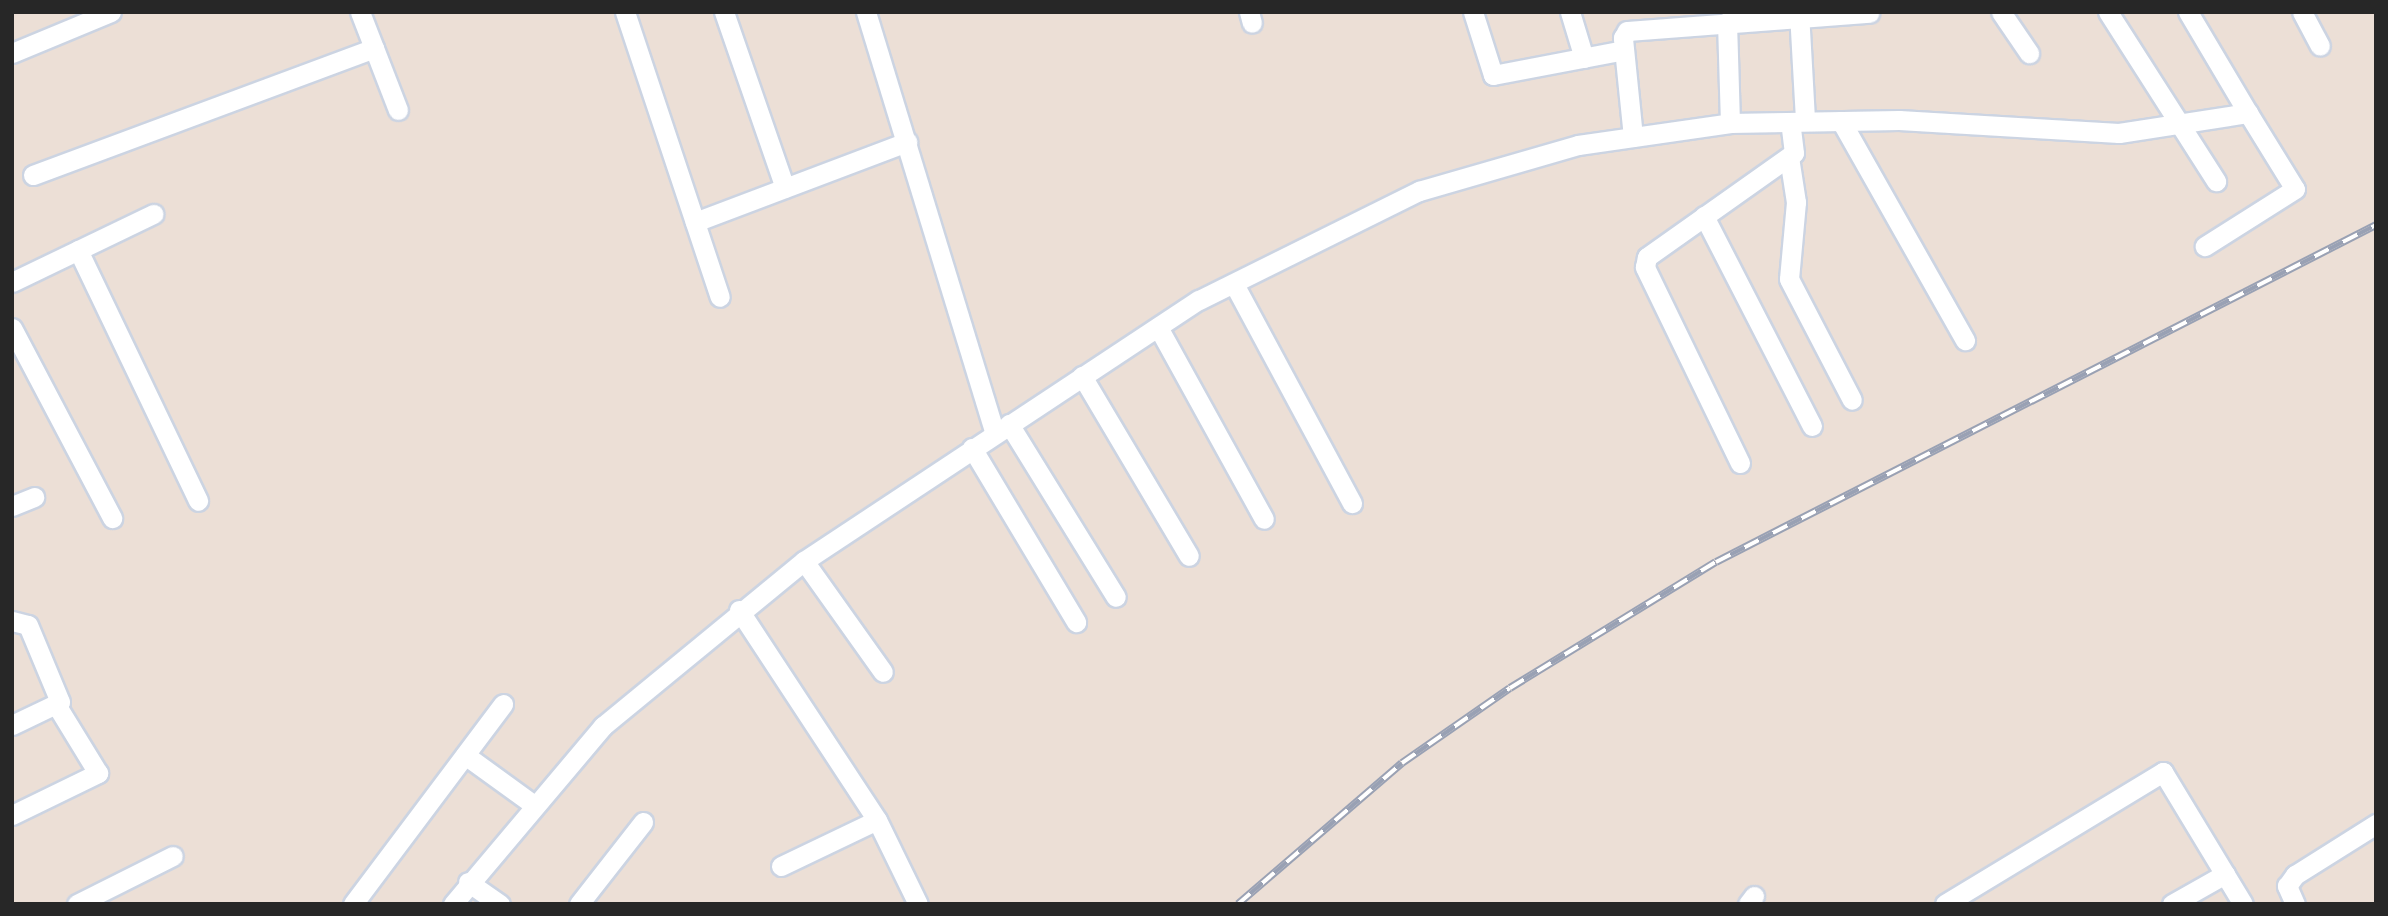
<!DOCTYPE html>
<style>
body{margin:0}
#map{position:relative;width:2388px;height:916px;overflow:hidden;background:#ecdfd6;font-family:"Roboto Condensed",sans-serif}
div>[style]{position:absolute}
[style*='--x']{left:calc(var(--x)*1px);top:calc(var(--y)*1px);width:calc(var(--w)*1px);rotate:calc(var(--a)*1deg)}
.roads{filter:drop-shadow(2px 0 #ccd4e2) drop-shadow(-2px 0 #ccd4e2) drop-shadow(0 2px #ccd4e2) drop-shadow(0 -2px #ccd4e2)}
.minor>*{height:19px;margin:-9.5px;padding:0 9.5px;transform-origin:9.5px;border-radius:9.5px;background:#fff}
.rail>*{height:8px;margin-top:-4px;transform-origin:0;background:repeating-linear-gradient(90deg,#fff 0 16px,#99a1b4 0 32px);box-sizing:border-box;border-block:2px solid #99a1b4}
span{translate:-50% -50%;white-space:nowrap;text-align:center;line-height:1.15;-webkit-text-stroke:5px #fff;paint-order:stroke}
.frame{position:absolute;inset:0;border:14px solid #272727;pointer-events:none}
</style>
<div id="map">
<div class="roads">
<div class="minor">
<div style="--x:360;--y:12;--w:105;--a:68.8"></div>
<div style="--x:625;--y:12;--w:300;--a:71.6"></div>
<div style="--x:724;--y:12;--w:186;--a:70.9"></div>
<div style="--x:866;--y:12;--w:440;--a:73"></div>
<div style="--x:1249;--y:12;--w:11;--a:75"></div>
<div style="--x:1473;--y:12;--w:66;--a:72.4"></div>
<div style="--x:1493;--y:75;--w:133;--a:-10.8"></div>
<div style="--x:1570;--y:12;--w:48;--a:73.1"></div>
<div style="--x:1799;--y:12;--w:109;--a:86.8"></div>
<div style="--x:2001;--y:12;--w:50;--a:55.7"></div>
<div style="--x:2108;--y:12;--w:201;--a:57.4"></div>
<div style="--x:2188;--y:12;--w:117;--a:59.3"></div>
<div style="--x:2302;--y:12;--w:38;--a:62"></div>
<div style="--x:1727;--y:22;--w:101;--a:88.3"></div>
<div style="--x:12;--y:53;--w:107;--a:-22.5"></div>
<div style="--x:1841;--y:121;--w:252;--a:60.5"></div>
<div style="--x:1633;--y:137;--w:100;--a:-95.8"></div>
<div style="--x:1623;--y:38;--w:8;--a:-60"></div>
<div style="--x:1627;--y:31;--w:243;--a:-4.3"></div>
<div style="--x:1789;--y:157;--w:46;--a:81.2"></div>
<div style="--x:1796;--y:202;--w:77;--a:95.2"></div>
<div style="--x:1789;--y:279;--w:136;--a:62.5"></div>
<div style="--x:33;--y:175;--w:364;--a:-20.4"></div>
<div style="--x:1704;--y:216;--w:236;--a:62.8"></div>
<div style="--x:695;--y:222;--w:227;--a:-20.7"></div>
<div style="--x:78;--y:250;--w:278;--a:64.4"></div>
<div style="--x:12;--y:282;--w:157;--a:-25.7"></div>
<div style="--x:1234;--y:284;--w:249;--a:61.7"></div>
<div style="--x:1158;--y:327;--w:219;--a:61.1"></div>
<div style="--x:12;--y:328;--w:215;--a:62.2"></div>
<div style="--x:1082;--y:376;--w:209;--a:59.3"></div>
<div style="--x:1009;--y:424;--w:203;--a:58.3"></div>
<div style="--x:972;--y:448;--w:203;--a:59.1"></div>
<div style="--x:1740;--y:463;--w:218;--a:-115.9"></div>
<div style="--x:1645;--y:267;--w:10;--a:-79"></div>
<div style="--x:1647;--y:257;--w:180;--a:-35.3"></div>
<div style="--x:1794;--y:153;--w:31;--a:-97"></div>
<div style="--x:12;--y:506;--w:24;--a:-22"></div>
<div style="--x:804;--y:561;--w:136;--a:54.6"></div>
<div style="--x:739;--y:610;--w:251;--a:56.7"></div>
<div style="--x:877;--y:820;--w:93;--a:64"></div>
<div style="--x:12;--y:621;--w:16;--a:14"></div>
<div style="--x:28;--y:625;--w:83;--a:67.4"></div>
<div style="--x:60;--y:702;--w:53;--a:154.4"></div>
<div style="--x:465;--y:755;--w:85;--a:35.9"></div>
<div style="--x:12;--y:815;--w:96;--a:-26"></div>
<div style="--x:98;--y:773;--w:79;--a:-121.5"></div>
<div style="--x:781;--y:866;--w:106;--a:-25.6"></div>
<div style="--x:468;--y:882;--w:39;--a:35"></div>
<div style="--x:77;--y:904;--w:107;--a:-26.6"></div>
<div style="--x:353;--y:904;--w:250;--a:-53.1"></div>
<div style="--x:453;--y:904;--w:233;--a:-49.9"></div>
<div style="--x:603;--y:726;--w:260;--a:-39.4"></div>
<div style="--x:804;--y:561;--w:473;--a:-33.5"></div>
<div style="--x:1199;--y:300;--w:246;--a:-26.4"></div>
<div style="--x:1419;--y:191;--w:166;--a:-16.1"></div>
<div style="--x:1578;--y:145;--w:154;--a:-8.2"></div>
<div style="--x:1730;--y:123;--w:169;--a:-1"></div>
<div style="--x:1899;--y:120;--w:220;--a:3.4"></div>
<div style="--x:2119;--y:133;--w:131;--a:-8.8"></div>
<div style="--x:2248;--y:113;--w:89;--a:58.3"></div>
<div style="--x:2295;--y:189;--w:107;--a:147.7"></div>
<div style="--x:579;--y:904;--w:104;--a:-52"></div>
<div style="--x:1748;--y:904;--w:10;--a:-53"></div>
<div style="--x:1945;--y:904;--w:255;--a:-31.2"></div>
<div style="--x:2163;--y:772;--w:154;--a:58.8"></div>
<div style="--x:2172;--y:904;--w:61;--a:-29.5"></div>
<div style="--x:2295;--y:904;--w:20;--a:-114"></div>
<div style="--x:2287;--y:886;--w:14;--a:-54"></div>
<div style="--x:2295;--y:875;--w:96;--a:-32.2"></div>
</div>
</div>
<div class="rail">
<div style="--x:1238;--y:904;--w:216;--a:-40.7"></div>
<div style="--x:1402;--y:763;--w:131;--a:-34.8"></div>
<div style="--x:1510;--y:688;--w:241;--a:-31.5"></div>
<div style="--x:1716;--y:562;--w:741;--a:-27.05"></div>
</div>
<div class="frame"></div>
</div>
